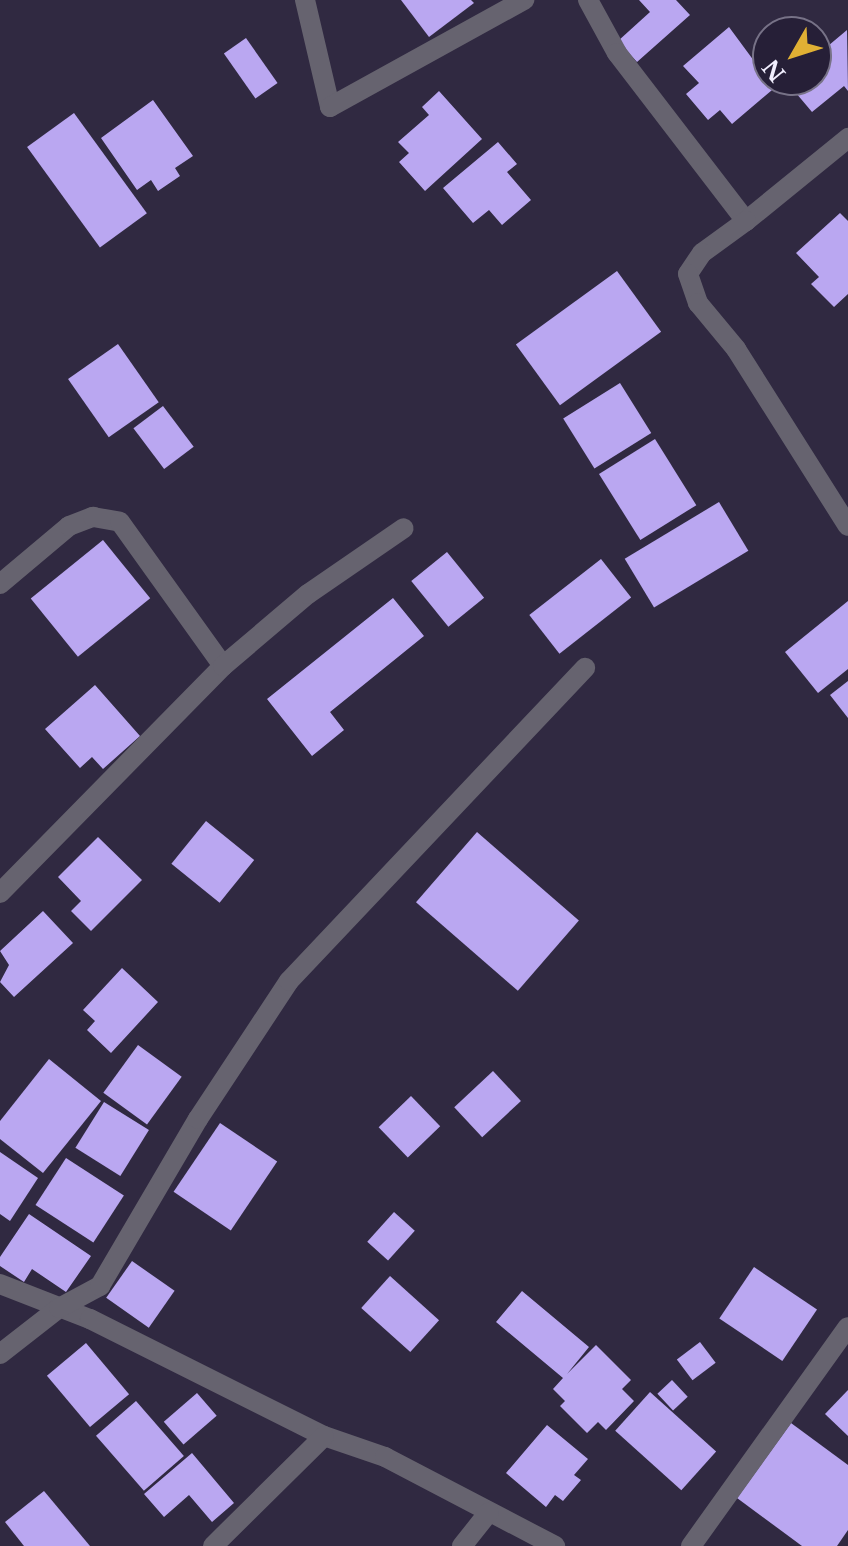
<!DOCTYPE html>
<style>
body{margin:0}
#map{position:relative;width:848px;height:1546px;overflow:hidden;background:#302941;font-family:"Libre Baskerville",serif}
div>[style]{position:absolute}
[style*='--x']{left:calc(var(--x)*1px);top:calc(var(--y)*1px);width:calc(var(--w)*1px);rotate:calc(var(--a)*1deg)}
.building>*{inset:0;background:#baa7f1;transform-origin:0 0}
.street>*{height:20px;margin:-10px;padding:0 10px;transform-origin:10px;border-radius:10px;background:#66636f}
span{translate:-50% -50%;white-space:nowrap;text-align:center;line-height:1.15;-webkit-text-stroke:8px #261f37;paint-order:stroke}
.north{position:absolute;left:752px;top:16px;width:80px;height:80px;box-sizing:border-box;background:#261f37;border:2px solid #777287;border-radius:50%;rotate:231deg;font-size:22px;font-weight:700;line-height:32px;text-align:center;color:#f1eefe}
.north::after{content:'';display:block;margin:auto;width:28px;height:36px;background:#e0b034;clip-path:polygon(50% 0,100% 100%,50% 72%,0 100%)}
</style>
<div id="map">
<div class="building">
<div style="clip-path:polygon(401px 0,471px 0,474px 3px,429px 37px)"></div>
<div style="clip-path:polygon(639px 0,676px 0,690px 15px,637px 62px,618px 41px,650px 12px)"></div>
<div style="clip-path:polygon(729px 27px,768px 80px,778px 85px,732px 124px,720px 110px,708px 120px,686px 94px,699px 83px,683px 66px)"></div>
<div style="clip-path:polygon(847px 30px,848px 91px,844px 86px,812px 112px,785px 80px,816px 80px,816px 56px)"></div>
<div style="left:246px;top:38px;width:55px;height:27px;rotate:55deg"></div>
<div style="clip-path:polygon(439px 91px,482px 139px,425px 191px,399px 162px,409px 153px,398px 142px,429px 115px,422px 107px)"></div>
<div style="clip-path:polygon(153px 100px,193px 156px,175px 168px,180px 176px,158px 191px,151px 180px,137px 190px,101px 138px)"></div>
<div style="left:74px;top:113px;width:124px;height:58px;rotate:54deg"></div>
<div style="clip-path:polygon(498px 142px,517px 164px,507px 172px,531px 200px,502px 225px,489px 210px,473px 223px,443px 188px)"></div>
<div style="clip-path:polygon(840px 213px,848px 221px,848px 294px,834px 307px,811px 284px,819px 277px,796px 253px)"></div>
<div style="left:617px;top:271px;width:75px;height:125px;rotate:54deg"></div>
<div style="left:118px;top:344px;width:71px;height:61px;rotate:55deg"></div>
<div style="left:620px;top:383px;width:59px;height:67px;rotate:58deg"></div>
<div style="left:163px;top:406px;width:51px;height:37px;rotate:53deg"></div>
<div style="left:655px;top:439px;width:78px;height:66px;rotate:58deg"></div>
<div style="left:719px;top:502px;width:57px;height:110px;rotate:59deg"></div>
<div style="left:103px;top:540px;width:75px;height:93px;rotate:51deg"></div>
<div style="left:447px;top:552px;width:59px;height:46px;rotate:51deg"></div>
<div style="left:601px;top:559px;width:49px;height:91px;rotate:52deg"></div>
<div style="clip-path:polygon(393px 598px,424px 636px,330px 712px,344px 730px,312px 756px,267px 699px)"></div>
<div style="clip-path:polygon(848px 601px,848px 669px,818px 693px,785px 652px)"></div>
<div style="clip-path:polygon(848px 681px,848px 718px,830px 695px)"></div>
<div style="clip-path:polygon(95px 685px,140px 736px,103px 769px,92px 757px,80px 768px,45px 729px)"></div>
<div style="left:206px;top:821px;width:62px;height:55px;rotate:39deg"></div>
<div style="left:477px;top:832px;width:135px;height:93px;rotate:41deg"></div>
<div style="clip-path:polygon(98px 837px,142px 880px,91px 931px,71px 911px,81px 901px,58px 877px)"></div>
<div style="clip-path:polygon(43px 911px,73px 943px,14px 997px,0 982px,9px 965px,0 951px)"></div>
<div style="clip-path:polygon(122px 968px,158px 1002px,111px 1053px,87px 1030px,95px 1021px,83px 1010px)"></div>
<div style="left:138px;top:1045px;width:54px;height:59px;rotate:36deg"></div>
<div style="clip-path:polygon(49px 1059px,101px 1101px,43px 1173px,0 1139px,0 1121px)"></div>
<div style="left:493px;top:1071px;width:41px;height:53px;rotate:47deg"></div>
<div style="left:411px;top:1096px;width:42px;height:45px;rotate:46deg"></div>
<div style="left:104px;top:1102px;width:53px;height:54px;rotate:32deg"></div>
<div style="left:220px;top:1123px;width:69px;height:83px;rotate:34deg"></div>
<div style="clip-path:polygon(0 1152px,38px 1178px,10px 1221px,0 1214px)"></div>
<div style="left:66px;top:1158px;width:69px;height:56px;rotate:33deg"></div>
<div style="left:394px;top:1212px;width:28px;height:40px;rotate:42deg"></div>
<div style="clip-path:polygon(29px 1214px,91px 1256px,66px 1292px,32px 1269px,24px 1282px,0 1266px,0 1257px)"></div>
<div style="left:132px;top:1261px;width:52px;height:45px;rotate:35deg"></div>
<div style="left:754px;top:1267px;width:76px;height:62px;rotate:34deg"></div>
<div style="left:390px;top:1276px;width:66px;height:43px;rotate:42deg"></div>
<div style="clip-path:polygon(522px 1291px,589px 1347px,567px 1374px,596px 1345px,631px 1380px,622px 1389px,634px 1401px,606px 1430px,598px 1422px,587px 1433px,560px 1406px,565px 1401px,553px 1389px,563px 1378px,496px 1322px)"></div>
<div style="left:700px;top:1342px;width:26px;height:29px;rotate:53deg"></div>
<div style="left:86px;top:1343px;width:67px;height:51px;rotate:50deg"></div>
<div style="left:672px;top:1380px;width:23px;height:20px;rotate:47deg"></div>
<div style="clip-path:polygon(848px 1390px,848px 1436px,825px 1414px)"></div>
<div style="left:650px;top:1392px;width:89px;height:52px;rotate:42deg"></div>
<div style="left:197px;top:1393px;width:30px;height:44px;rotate:49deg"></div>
<div style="left:136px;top:1401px;width:73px;height:53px;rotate:49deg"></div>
<div style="clip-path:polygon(791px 1423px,848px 1465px,848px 1530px,837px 1546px,802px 1546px,737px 1498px)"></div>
<div style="clip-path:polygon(547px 1425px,588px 1459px,574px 1475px,581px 1480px,563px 1501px,555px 1495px,546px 1507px,506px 1473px)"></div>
<div style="clip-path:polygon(192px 1453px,234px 1503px,212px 1522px,189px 1495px,164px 1517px,144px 1494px)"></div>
<div style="clip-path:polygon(44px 1491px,90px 1546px,24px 1546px,5px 1522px)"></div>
</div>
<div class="street">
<div style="--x:305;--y:0;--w:110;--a:76.8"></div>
<div style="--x:330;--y:107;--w:222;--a:-28.9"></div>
<div style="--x:588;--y:0;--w:60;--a:61.3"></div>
<div style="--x:617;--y:53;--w:212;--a:52.5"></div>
<div style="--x:746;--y:221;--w:132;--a:-39.1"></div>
<div style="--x:746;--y:221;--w:54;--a:144"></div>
<div style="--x:702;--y:253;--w:25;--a:124"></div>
<div style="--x:688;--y:274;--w:31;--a:71"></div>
<div style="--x:698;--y:303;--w:60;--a:50.4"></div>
<div style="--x:736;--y:349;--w:209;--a:57.7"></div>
<div style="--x:0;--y:584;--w:90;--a:-40"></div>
<div style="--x:69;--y:526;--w:26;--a:-21"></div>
<div style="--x:93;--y:517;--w:27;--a:10"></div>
<div style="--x:120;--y:522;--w:177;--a:54.4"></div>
<div style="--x:0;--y:893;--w:318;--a:-45.5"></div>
<div style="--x:223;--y:666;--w:111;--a:-40.3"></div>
<div style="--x:308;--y:594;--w:116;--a:-34.5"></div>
<div style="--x:0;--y:1284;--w:97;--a:21.3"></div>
<div style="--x:90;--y:1319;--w:262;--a:26.6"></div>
<div style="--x:324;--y:1436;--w:65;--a:19"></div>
<div style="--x:385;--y:1457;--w:192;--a:27.6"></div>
<div style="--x:0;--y:1354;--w:75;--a:-37.9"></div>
<div style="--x:59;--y:1308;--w:47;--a:-28.2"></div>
<div style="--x:100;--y:1286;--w:194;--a:-59.6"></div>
<div style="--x:198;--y:1119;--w:165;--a:-56.6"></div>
<div style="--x:289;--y:981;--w:431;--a:-46.6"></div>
<div style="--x:213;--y:1546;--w:156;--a:-44.7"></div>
<div style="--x:462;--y:1546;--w:43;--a:-51.5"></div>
<div style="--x:691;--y:1546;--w:269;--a:-54.4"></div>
</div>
<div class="north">N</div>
</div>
